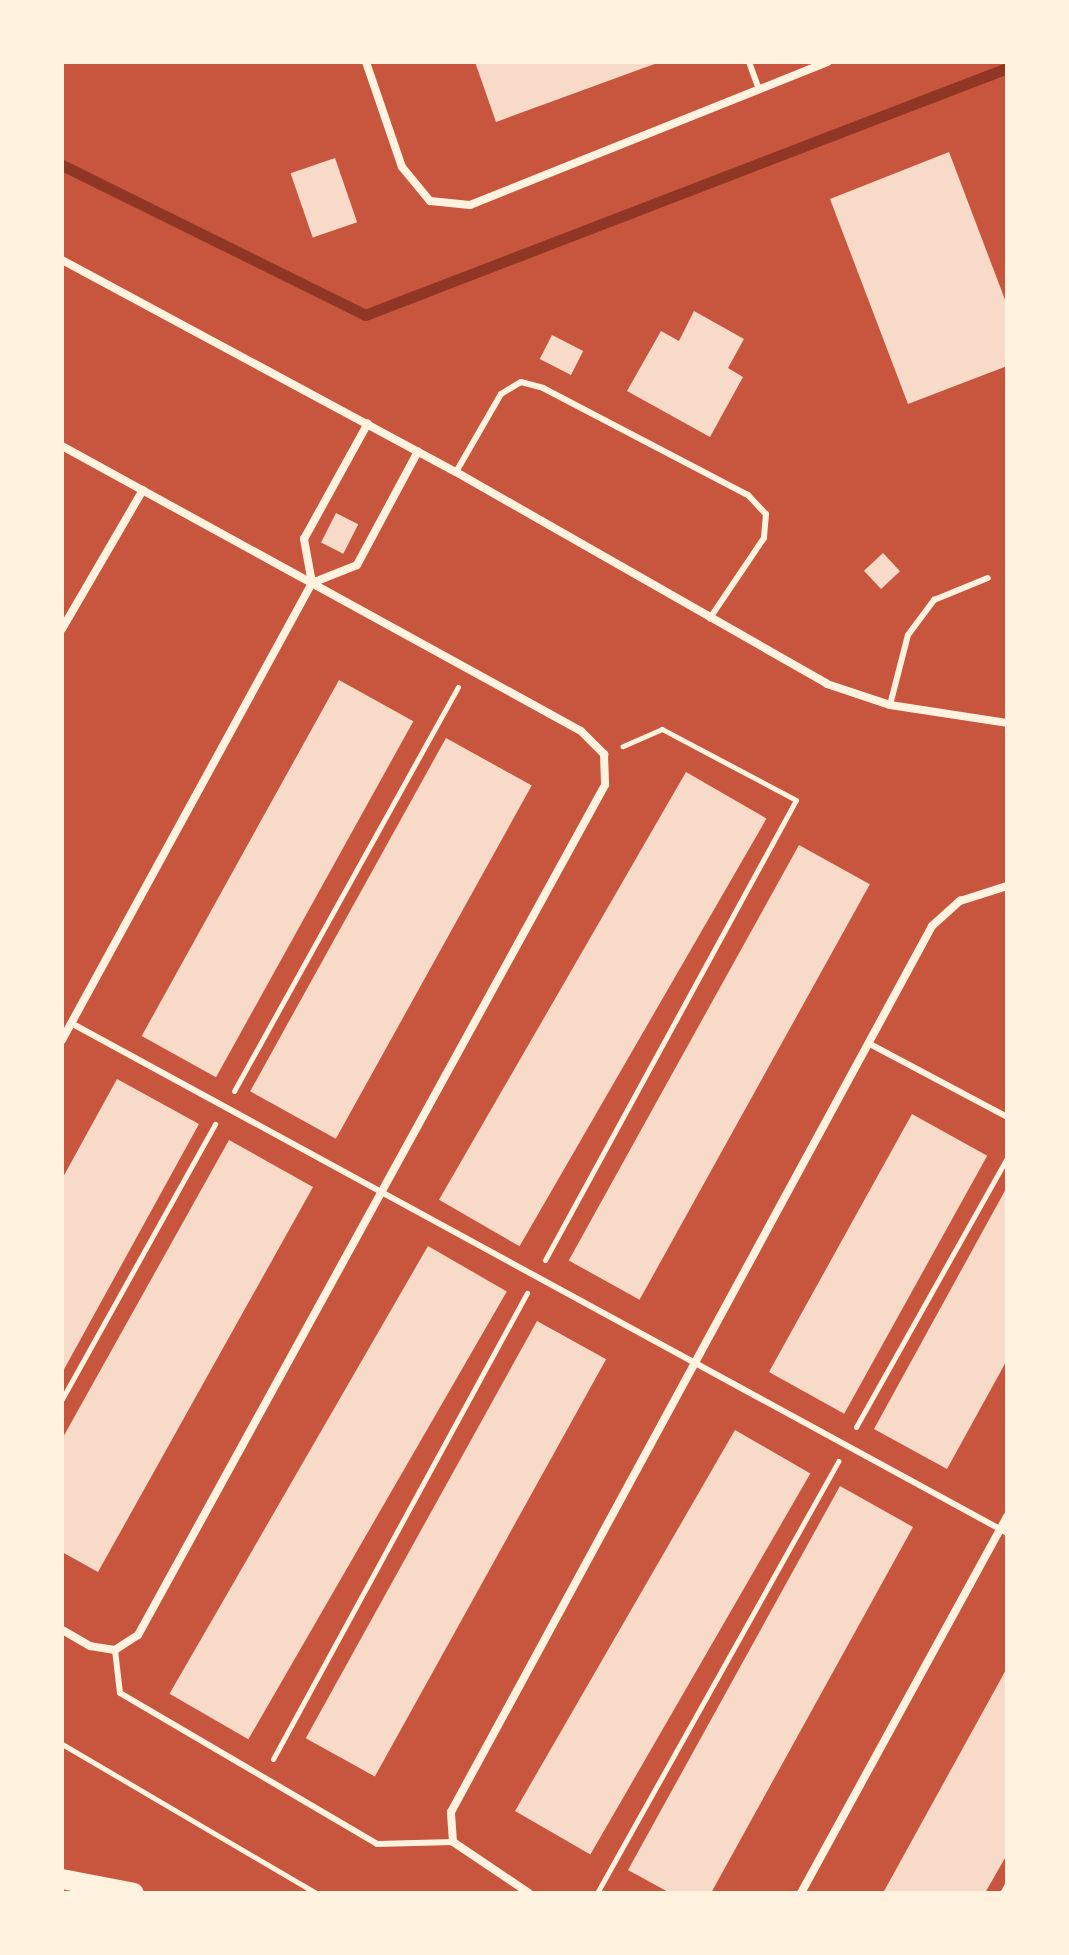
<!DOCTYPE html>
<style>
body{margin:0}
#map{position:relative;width:1069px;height:1955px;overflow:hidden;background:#c8553d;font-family:Poppins,sans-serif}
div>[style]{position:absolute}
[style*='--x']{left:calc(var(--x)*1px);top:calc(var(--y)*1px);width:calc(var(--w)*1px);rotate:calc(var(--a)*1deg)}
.stream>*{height:11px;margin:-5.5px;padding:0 5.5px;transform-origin:5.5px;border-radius:5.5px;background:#8f3625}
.building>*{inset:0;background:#f7dbc8;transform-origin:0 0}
.path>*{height:5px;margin:-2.5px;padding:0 2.5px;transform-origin:2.5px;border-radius:2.5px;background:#fff3e0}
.service>*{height:6px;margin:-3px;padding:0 3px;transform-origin:3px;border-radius:3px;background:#fff3e0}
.minor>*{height:8px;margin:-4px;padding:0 4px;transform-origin:4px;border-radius:4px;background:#fff3e0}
.primary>*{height:20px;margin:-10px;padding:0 10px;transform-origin:10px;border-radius:10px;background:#fff3e0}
span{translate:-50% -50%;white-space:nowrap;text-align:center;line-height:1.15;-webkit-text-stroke:7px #fff3e0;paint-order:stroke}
.frame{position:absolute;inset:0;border:64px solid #fff3e0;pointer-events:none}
</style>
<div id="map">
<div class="stream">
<div style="--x:62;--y:165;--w:338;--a:26.3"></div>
<div style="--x:365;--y:315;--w:688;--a:-21.04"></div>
</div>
<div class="building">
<div style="clip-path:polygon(475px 62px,660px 62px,496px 122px)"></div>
<div style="clip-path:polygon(949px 152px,1007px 305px,1007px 366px,908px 404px,830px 199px)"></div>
<div style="left:335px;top:158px;width:68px;height:47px;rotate:71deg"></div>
<div style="clip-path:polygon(694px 311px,744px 339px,728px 368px,743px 377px,710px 437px,627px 391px,661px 331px,679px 341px)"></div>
<div style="left:552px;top:335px;width:35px;height:27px;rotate:27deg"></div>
<div style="left:336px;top:513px;width:25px;height:33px;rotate:27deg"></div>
<div style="left:883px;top:553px;width:25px;height:26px;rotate:47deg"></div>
<div style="left:339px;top:680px;width:85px;height:407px;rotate:29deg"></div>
<div style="left:446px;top:738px;width:98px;height:404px;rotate:29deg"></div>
<div style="left:686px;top:772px;width:93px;height:494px;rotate:30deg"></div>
<div style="left:799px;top:845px;width:81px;height:475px;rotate:29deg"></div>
<div style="clip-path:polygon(117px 1079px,199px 1124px,62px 1373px,62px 1179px)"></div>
<div style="left:912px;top:1114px;width:86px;height:295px;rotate:29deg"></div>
<div style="clip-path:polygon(229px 1140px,313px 1187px,98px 1572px,62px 1552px,62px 1439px)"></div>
<div style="clip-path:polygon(1007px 1187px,1007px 1360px,947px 1469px,874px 1429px)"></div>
<div style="left:428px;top:1246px;width:91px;height:517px;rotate:30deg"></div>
<div style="left:537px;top:1321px;width:79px;height:477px;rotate:29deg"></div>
<div style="left:735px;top:1430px;width:87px;height:440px;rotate:30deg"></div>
<div style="clip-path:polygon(840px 1486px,913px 1527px,711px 1893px,670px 1893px,628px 1870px)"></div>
<div style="clip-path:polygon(1007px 1668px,1005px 1858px,985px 1893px,883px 1893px)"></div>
</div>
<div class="path">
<div style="--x:234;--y:1091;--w:462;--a:-61"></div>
<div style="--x:545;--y:1260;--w:524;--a:-61.38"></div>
<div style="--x:796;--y:800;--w:152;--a:-152.1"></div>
<div style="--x:662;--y:729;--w:43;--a:156.4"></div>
<div style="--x:62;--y:1399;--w:315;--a:-60.9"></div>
<div style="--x:856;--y:1427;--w:308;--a:-60.7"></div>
<div style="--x:62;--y:1744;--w:294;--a:30.4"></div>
<div style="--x:273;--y:1759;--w:531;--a:-61.41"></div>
<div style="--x:597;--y:1893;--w:495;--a:-60.8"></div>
<div style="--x:1002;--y:1893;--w:10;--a:-61"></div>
</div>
<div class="service">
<div style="--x:749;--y:62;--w:29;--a:70"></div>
<div style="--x:456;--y:472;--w:90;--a:-60"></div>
<div style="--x:501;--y:394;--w:23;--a:-31"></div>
<div style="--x:521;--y:382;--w:23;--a:15"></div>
<div style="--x:543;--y:388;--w:231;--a:27.6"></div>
<div style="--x:748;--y:495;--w:26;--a:47"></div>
<div style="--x:766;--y:514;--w:24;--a:95"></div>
<div style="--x:764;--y:538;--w:97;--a:124"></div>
<div style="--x:890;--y:705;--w:72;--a:-75.6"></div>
<div style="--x:908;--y:635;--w:44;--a:-53.4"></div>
<div style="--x:934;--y:600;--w:58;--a:-22.2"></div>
<div style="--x:71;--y:1023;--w:1066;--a:28.58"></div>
<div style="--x:868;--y:1043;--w:157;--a:28"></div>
<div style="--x:115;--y:1650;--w:43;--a:83.4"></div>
<div style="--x:120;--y:1693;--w:298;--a:30.4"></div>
<div style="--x:377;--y:1844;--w:76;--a:-1.5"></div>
</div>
<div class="minor">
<div style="--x:366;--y:62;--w:111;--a:71.1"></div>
<div style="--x:402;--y:167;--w:44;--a:50.5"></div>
<div style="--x:430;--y:201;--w:40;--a:5.7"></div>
<div style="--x:470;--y:205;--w:385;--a:-21.8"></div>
<div style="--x:62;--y:260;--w:447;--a:28.3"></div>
<div style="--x:456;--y:472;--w:427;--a:29.7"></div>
<div style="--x:827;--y:684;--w:66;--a:18.4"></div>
<div style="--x:890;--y:705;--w:118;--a:8.7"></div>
<div style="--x:62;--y:446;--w:592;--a:28.77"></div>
<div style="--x:581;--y:731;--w:33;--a:45"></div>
<div style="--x:604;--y:754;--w:31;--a:88"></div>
<div style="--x:605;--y:785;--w:970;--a:118.78"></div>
<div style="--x:138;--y:1635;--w:27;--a:147"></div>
<div style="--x:115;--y:1650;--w:25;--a:-171"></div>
<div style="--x:90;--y:1646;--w:32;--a:-150"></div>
<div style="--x:312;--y:583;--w:48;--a:-21.8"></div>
<div style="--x:357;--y:565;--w:129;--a:-61.8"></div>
<div style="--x:62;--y:629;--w:161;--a:-59.8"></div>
<div style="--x:62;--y:1040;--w:521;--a:-61.32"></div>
<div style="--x:312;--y:583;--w:45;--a:-100.3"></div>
<div style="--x:304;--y:539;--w:132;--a:-61.1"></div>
<div style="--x:529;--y:1893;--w:92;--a:-146.1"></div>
<div style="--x:453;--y:1842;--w:30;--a:-94"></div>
<div style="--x:451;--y:1812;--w:1008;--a:-61.5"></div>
<div style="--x:932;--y:926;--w:38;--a:-42"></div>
<div style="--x:960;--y:901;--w:49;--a:-17.7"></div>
<div style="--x:801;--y:1893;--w:429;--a:-61.3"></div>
</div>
<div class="primary">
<div style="--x:62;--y:1879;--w:73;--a:11"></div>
</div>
<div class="frame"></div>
</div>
